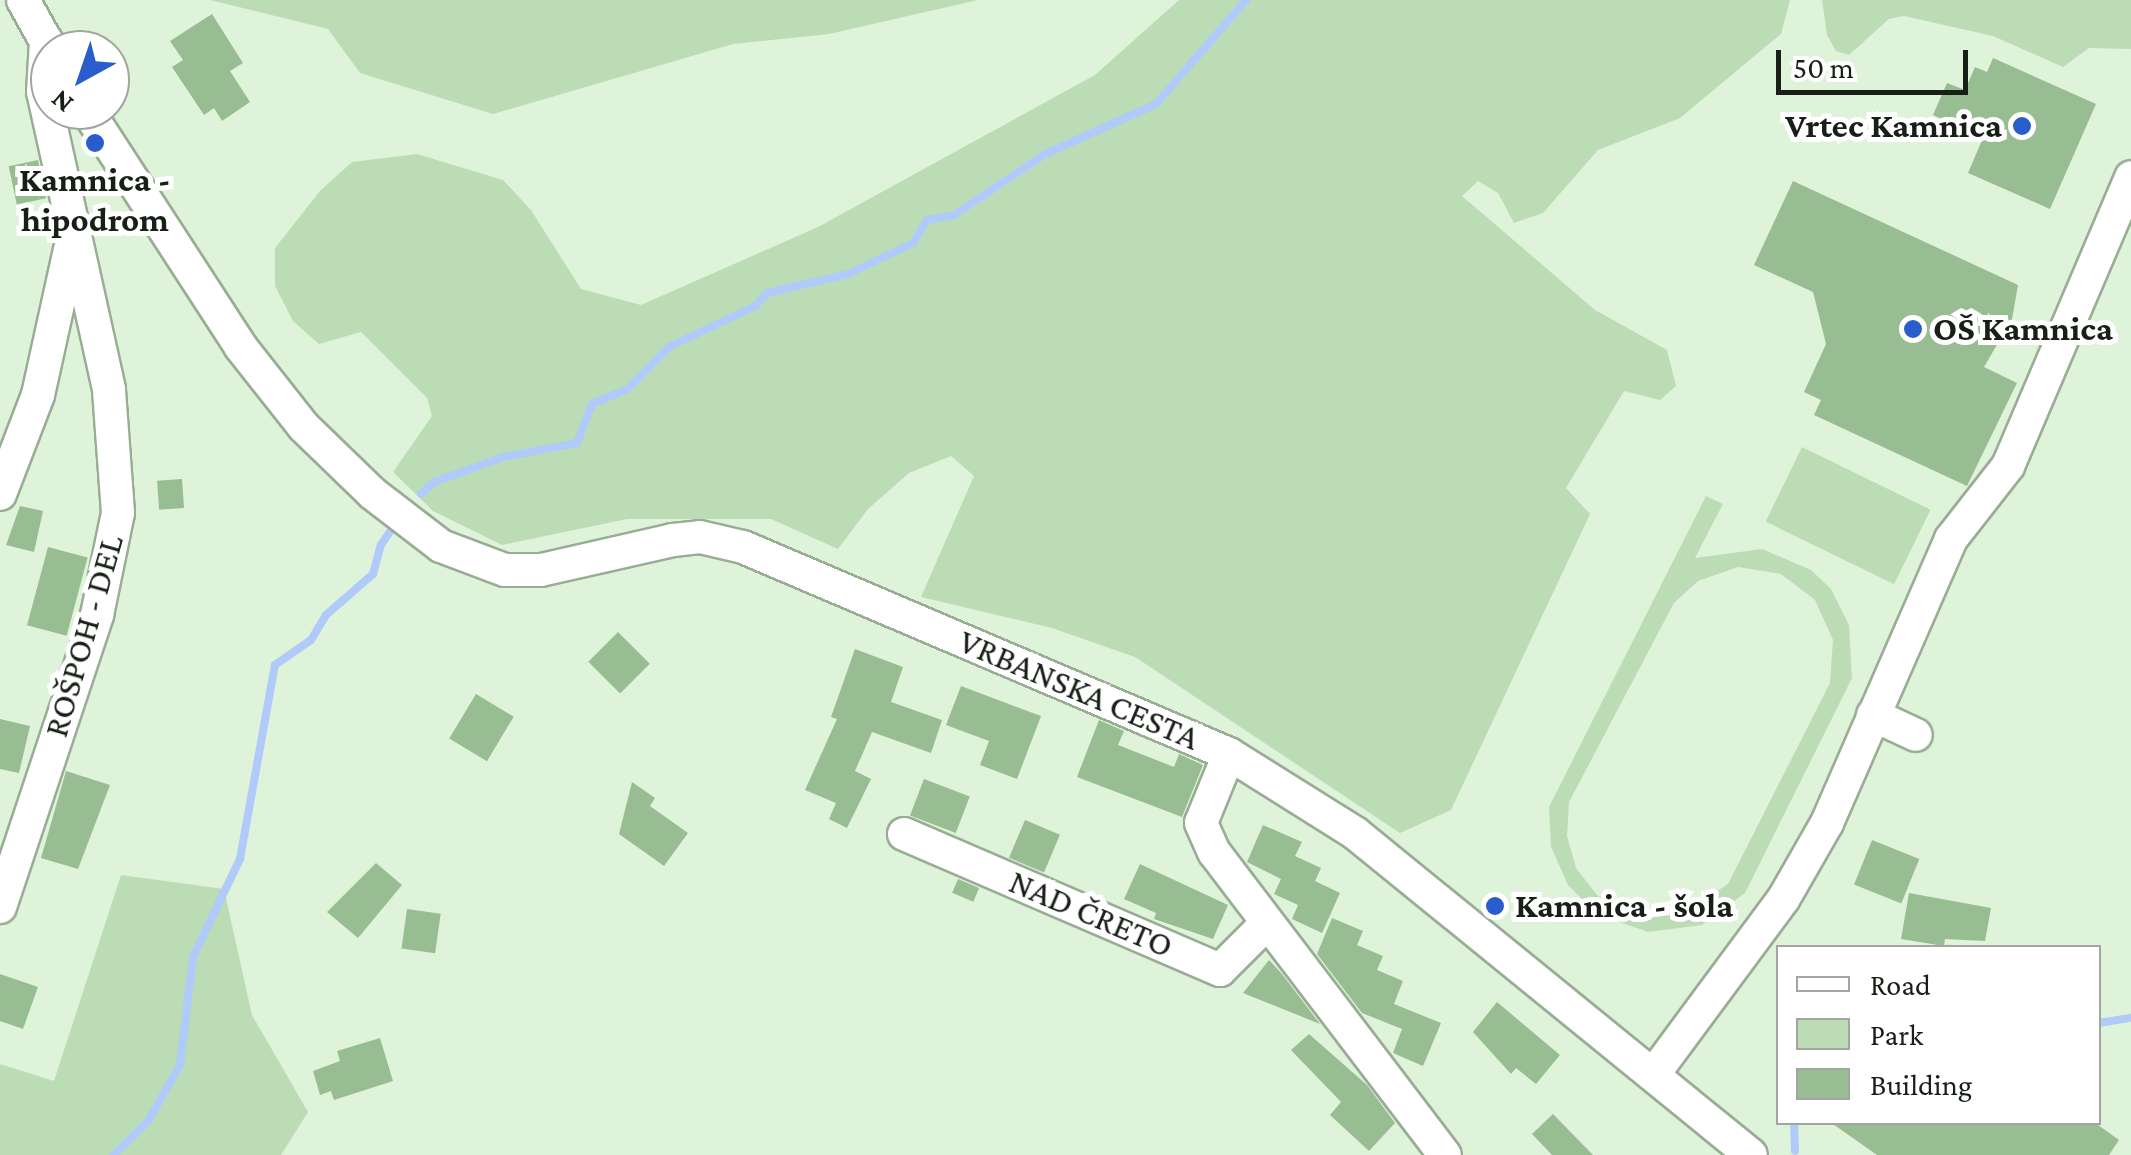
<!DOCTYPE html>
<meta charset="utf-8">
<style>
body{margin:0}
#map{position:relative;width:2131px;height:1155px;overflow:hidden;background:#def3da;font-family:"Crimson Pro",serif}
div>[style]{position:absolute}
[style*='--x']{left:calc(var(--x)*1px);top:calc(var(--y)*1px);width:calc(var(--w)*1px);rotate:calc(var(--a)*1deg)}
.green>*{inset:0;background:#bcdcb6;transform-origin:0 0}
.stream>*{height:8px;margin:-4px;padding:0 4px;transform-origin:4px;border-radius:4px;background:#b0cafa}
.building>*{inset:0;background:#99bd92;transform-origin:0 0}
.roads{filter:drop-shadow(2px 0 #99ad95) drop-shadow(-2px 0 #99ad95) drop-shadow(0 2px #99ad95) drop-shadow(0 -2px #99ad95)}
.minor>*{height:32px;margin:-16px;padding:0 16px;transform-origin:16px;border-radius:16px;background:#fff}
.dots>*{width:28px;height:28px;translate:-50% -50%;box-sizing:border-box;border:5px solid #fff;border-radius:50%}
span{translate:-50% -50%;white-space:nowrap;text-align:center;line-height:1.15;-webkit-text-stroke:10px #fff;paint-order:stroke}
.poi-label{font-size:35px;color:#181f17;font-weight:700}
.right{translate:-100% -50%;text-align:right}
.left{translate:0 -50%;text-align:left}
.street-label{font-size:35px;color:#181f17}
.legend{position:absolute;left:1776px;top:945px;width:325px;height:180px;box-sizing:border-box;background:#fff;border:2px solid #a3a5a2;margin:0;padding:12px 18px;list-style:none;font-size:30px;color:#181f17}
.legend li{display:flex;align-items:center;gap:20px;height:50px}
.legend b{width:50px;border:2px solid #a3a5a2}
.north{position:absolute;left:30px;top:30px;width:100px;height:100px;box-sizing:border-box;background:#fff;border:2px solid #a3a5a2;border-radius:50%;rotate:220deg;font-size:28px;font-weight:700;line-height:40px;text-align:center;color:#181f17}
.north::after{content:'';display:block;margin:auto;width:35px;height:45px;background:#285dcb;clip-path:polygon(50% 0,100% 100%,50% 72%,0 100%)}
.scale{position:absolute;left:1776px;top:50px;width:192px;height:45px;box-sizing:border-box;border:5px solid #181f17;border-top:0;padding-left:12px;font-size:30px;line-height:35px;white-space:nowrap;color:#181f17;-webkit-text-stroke:8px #fff;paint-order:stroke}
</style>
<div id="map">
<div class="green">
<div style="clip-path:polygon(210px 0,978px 0,829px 34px,733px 44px,493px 114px,360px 73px,328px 29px)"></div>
<div style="clip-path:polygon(1179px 0,1790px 0,1781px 34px,1680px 118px,1598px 150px,1543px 213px,1514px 223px,1498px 193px,1478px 181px,1462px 196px,1595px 310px,1667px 350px,1676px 386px,1660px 400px,1624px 391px,1566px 488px,1590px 514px,1451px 810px,1400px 833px,1135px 657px,1052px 628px,921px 597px,974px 476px,951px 456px,909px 473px,868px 509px,838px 549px,771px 519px,627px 519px,502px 545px,433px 511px,393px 472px,432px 416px,427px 398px,361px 332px,319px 344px,293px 321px,275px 286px,275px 248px,320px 191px,352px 162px,417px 154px,503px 180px,531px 210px,581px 289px,641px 305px,818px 227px,1095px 75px)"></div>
<div style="clip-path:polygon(1822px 0,2131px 0,2131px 49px,2089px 48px,2063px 67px,1993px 36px,1904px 16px,1889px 19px,1849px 55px,1836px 51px,1827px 35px)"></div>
<div style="left:1802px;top:447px;width:143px;height:83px;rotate:26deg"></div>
<div style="clip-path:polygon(evenodd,1706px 496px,1723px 504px,1695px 558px,1762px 549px,1811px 570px,1831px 589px,1849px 625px,1852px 678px,1745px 893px,1702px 925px,1648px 932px,1597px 914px,1568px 885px,1551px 847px,1549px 807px,1706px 496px,1738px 567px,1781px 574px,1815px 600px,1833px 640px,1830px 683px,1728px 884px,1682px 914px,1626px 912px,1597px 895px,1576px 868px,1567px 836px,1569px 802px,1674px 603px,1698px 581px,1738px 567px)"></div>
<div style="clip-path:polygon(121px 875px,224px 889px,252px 1015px,308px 1112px,281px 1155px,0 1155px,0 1064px,54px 1081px)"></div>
</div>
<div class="stream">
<div style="--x:421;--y:494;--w:18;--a:-43"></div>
<div style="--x:434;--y:482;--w:73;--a:-19.9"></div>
<div style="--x:503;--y:457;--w:75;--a:-10.7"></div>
<div style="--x:577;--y:443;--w:42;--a:-69"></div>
<div style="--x:592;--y:404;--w:39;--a:-23"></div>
<div style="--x:628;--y:389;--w:59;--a:-45.7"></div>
<div style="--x:669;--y:347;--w:95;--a:-25.5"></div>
<div style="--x:755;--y:306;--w:18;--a:-47"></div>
<div style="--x:767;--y:293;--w:83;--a:-13.2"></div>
<div style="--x:848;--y:274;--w:72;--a:-25.5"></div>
<div style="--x:913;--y:243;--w:27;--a:-59"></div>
<div style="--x:927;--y:220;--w:27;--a:-10"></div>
<div style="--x:954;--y:215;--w:110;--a:-33.8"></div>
<div style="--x:1045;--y:154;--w:122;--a:-24.2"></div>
<div style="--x:1156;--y:104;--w:138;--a:-49.1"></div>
<div style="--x:2098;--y:1023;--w:33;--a:-9"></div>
<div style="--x:1794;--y:1122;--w:29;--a:88"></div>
<div style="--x:114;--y:1155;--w:48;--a:-45"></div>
<div style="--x:148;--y:1121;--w:64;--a:-60.3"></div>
<div style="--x:180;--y:1065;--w:109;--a:-83.1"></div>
<div style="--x:193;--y:957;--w:109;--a:-64.4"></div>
<div style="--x:240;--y:859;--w:197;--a:-79.8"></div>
<div style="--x:275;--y:665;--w:44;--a:-34.8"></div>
<div style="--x:311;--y:640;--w:29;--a:-59"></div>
<div style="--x:326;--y:615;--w:62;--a:-41.1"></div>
<div style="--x:373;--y:574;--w:30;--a:-75"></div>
<div style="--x:381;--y:545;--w:25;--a:-56"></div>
</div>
<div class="building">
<div style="clip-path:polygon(212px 14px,243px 63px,230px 71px,250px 102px,222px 121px,214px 108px,204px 115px,172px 67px,183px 60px,170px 41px)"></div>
<div style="clip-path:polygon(1993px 58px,2096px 104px,2050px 209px,1968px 173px,1983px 138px,1933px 115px,1947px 83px,1965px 90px,1975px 67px,1987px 72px)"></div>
<div style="left:38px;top:160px;width:39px;height:30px;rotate:78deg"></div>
<div style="clip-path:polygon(1793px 181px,2018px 285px,2012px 319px,1984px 367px,2017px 383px,1967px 486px,1814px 415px,1821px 400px,1804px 392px,1826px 344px,1813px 292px,1754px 265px)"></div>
<div style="left:182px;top:479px;width:29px;height:25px;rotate:86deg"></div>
<div style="clip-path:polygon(20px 506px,43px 511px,34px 552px,6px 545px)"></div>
<div style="left:48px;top:547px;width:41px;height:81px;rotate:15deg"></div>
<div style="left:618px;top:632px;width:45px;height:42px;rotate:45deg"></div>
<div style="clip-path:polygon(855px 649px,903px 667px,891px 702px,942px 720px,931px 753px,872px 732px,855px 771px,871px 779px,847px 828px,829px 819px,836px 803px,805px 790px,837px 719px,831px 717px)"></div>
<div style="clip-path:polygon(961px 686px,1041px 716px,1017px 779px,980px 765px,989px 741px,946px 725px)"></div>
<div style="left:476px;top:694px;width:44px;height:52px;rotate:31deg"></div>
<div style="clip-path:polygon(0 719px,30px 726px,19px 773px,0 769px)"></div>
<div style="clip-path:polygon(1099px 720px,1124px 731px,1118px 745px,1174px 767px,1179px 754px,1203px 765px,1182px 817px,1077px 777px)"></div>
<div style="clip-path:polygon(66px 771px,110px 785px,78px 869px,41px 858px)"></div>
<div style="left:924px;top:779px;width:49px;height:39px;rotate:21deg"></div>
<div style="clip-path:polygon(632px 782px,655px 798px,650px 806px,688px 833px,664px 866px,619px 834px)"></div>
<div style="left:1025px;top:820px;width:38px;height:41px;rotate:23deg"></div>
<div style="clip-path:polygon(1263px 825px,1302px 842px,1295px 856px,1321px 868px,1315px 881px,1340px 893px,1322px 933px,1292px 919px,1298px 905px,1274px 894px,1281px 879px,1247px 862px)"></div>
<div style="left:1872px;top:840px;width:51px;height:48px;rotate:22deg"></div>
<div style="clip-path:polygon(376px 863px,402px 885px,358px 938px,327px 912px)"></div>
<div style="clip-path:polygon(1140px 864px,1228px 905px,1213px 939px,1154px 919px,1156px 913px,1124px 899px)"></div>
<div style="left:958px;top:879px;width:23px;height:15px;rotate:23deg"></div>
<div style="clip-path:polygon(1909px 893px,1991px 908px,1985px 941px,1945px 939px,1944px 946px,1901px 939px)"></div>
<div style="left:407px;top:909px;width:34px;height:40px;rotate:8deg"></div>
<div style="clip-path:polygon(1332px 918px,1363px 931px,1357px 945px,1383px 956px,1377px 970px,1403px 981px,1394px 1004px,1441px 1023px,1423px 1066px,1393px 1053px,1402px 1029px,1362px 1013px,1317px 954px)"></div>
<div style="clip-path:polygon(1269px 960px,1282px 974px,1320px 1024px,1243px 993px)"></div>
<div style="clip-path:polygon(0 974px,38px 987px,23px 1029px,0 1021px)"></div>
<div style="clip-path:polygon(1497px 1002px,1560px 1055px,1536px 1084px,1516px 1068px,1511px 1074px,1473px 1032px)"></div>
<div style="clip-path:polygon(1309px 1034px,1367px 1085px,1395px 1123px,1369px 1151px,1330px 1115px,1341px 1102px,1291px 1050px)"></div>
<div style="clip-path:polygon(380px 1038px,393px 1081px,334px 1100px,331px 1091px,320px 1095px,313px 1071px,340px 1061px,337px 1051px)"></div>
<div style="clip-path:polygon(1553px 1114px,1593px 1155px,1552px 1155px,1532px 1134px)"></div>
<div style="clip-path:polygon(1830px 1122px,2094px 1122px,2119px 1140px,2109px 1155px,1877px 1155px)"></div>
</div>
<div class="roads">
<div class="minor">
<div style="--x:23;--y:0;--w:57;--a:60.8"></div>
<div style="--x:87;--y:110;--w:281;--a:57"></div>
<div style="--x:240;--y:346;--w:103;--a:51.7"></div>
<div style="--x:304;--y:427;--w:95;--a:44.1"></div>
<div style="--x:372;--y:493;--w:87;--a:37.5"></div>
<div style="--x:441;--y:546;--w:68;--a:20.6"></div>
<div style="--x:505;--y:570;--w:36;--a:0"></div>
<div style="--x:541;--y:570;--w:135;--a:-12.8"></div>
<div style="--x:673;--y:540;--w:27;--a:-6"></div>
<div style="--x:700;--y:537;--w:44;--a:13.1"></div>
<div style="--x:743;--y:547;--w:528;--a:23.07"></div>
<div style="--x:1229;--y:754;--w:149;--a:32.1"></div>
<div style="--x:1355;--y:833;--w:510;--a:39.12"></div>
<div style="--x:0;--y:494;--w:106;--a:-69"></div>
<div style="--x:38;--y:395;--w:149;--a:-77.6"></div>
<div style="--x:1873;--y:715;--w:47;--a:24.9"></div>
<div style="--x:1229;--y:754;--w:74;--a:112.1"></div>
<div style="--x:1201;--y:823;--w:32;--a:66"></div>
<div style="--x:1214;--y:852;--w:381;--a:52.7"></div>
<div style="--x:904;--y:834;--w:344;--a:23.3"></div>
<div style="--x:1220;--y:970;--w:62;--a:-45"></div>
<div style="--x:0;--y:907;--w:308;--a:-71.6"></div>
<div style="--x:97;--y:615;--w:104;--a:-78.4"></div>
<div style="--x:118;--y:513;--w:124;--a:-94.2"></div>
<div style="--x:109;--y:389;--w:304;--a:-102.5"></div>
<div style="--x:43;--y:92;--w:52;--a:-86.7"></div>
<div style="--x:1653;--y:1075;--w:220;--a:-53.5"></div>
<div style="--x:1784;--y:898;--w:86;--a:-60.2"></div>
<div style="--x:1827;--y:823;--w:310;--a:-66.4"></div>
<div style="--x:1951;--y:539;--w:93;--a:-52"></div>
<div style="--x:2008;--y:466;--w:314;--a:-66.9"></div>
</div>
</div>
<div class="dots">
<div style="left:2022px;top:126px;background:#285dcb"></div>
<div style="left:95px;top:143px;background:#285dcb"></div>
<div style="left:1913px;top:329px;background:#285dcb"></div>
<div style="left:1495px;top:906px;background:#285dcb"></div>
</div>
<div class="poi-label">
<span class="right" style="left:2002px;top:126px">Vrtec Kamnica</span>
<span style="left:95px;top:200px">Kamnica -<br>hipodrom</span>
<span class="left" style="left:1933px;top:329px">OŠ Kamnica</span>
<span class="left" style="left:1515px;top:906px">Kamnica - šola</span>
</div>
<div class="street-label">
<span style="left:84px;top:636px;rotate:-74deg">ROŠPOH - DEL</span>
<span style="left:1079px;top:690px;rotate:23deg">VRBANSKA CESTA</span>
<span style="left:1091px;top:914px;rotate:23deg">NAD ČRETO</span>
</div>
<ul class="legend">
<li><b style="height:12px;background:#fff"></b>Road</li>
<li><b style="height:28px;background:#bcdcb6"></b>Park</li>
<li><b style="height:28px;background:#99bd92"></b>Building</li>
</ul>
<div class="north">N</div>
<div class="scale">50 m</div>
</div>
